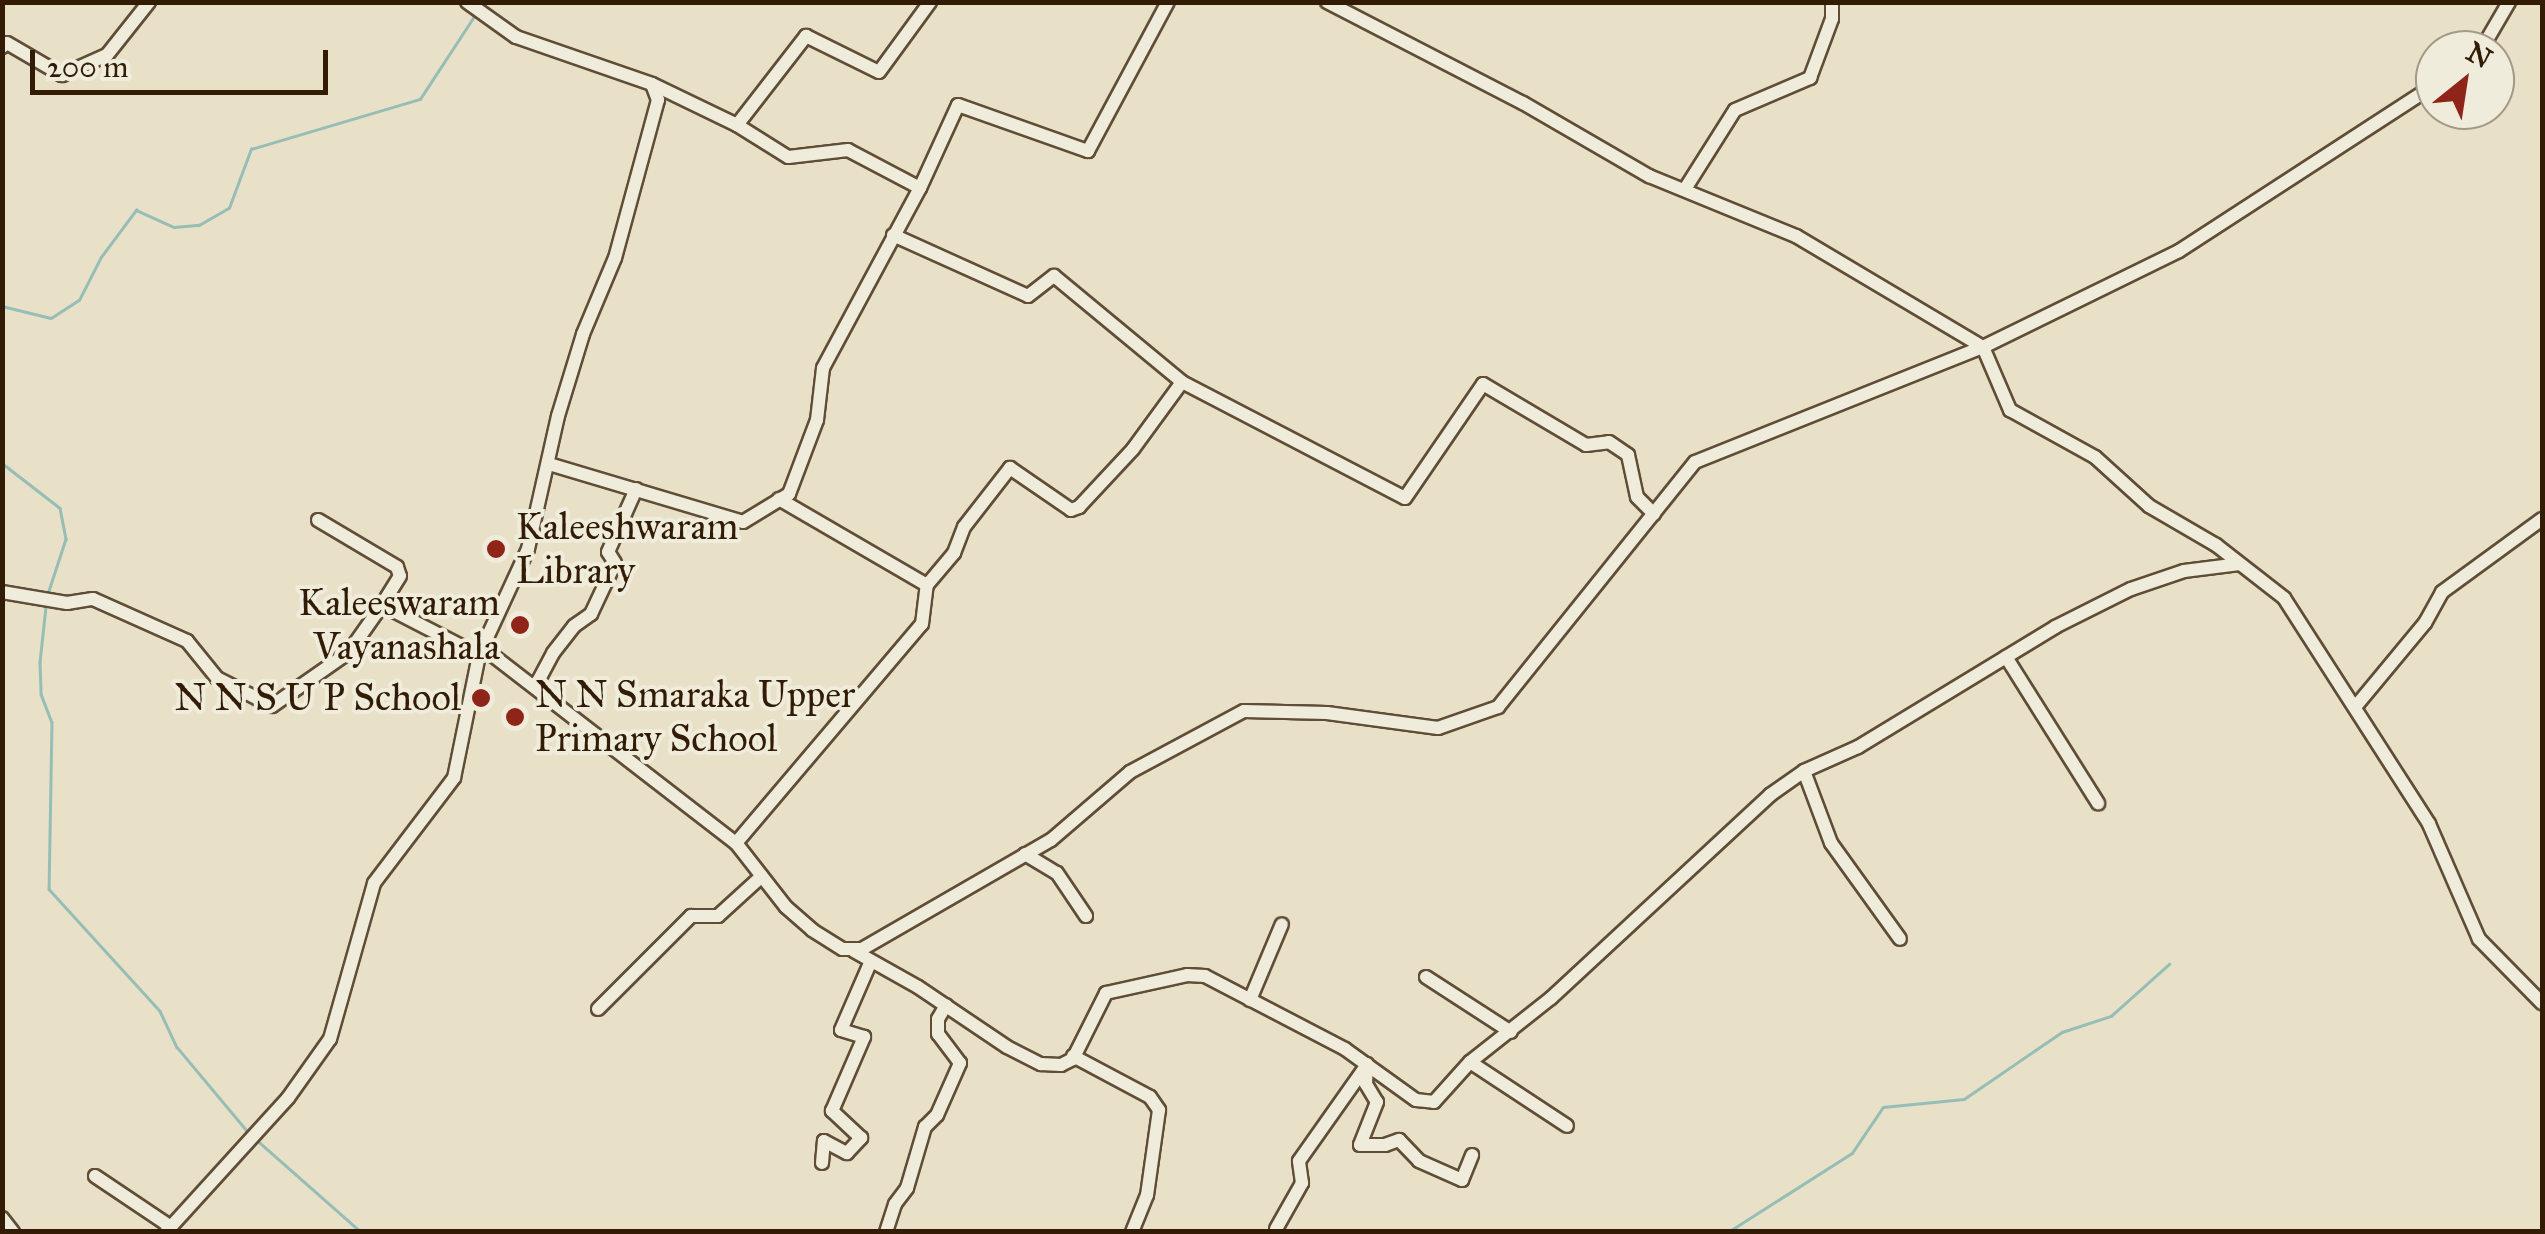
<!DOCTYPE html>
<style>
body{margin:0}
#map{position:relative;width:2545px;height:1234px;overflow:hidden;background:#e8e1c7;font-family:"IM FELL Great Primer",serif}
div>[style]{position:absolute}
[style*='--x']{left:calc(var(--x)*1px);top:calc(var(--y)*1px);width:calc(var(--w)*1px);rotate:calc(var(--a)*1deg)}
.stream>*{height:2.5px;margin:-1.25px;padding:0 1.25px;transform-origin:1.25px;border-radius:1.25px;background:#97bdb7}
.roads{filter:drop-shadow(2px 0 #604d36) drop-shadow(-2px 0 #604d36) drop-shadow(0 2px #604d36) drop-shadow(0 -2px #604d36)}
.minor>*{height:12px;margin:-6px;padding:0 6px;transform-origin:6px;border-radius:6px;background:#f0ecdb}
.dots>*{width:28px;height:28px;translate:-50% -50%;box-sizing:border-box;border:5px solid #f0ecdb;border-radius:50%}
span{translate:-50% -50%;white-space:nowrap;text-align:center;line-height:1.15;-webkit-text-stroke:8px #f0ecdb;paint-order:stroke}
.poi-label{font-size:38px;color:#331c06}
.left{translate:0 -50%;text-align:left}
.right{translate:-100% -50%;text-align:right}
.frame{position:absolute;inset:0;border:5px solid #331c06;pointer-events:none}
.north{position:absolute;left:2415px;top:30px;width:100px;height:100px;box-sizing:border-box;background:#f0ecdb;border:2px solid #a49986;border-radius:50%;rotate:30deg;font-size:28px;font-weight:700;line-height:40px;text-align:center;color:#331c06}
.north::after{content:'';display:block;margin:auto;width:35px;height:45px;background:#8f2418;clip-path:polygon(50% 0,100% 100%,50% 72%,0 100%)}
.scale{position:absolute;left:30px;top:50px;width:298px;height:45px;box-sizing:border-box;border:5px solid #331c06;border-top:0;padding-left:12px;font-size:30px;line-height:35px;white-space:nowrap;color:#331c06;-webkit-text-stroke:8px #f0ecdb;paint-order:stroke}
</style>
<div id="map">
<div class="stream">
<div style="--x:2;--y:306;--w:50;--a:13.8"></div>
<div style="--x:51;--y:318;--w:33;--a:-33"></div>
<div style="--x:79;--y:300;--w:48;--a:-62.9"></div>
<div style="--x:101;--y:257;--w:59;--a:-53.3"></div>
<div style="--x:136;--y:210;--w:42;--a:24.1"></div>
<div style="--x:174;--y:227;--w:25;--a:-5"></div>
<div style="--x:199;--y:225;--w:34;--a:-30"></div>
<div style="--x:229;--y:208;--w:63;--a:-69.6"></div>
<div style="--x:251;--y:149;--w:176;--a:-16.5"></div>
<div style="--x:420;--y:99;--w:100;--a:-56.8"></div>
<div style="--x:2;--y:463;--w:73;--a:37.8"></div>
<div style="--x:60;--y:508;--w:32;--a:79"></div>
<div style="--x:66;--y:539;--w:58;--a:108.1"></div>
<div style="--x:46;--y:607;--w:55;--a:96.2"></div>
<div style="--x:40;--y:662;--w:32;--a:88"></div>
<div style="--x:41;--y:694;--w:30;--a:69"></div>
<div style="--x:52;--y:722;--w:167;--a:91"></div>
<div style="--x:49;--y:889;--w:165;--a:47.7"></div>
<div style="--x:160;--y:1011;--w:40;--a:65"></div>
<div style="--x:177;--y:1047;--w:111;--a:50.1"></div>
<div style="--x:259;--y:1142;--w:136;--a:41.4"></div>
<div style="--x:1728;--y:1232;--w:147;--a:-32.5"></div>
<div style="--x:1852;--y:1153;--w:55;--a:-56"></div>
<div style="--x:1883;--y:1107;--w:81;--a:-5.6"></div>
<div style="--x:1964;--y:1099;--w:119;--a:-34.4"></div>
<div style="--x:2062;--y:1032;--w:52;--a:-18.1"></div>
<div style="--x:2111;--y:1016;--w:78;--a:-41.9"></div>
</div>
<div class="roads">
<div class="minor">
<div style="--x:1327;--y:2;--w:220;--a:27.3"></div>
<div style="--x:1523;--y:103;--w:146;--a:30.1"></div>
<div style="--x:1649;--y:176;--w:159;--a:22.2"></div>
<div style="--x:1796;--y:236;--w:217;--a:30.7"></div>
<div style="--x:1983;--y:347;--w:218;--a:-26.1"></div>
<div style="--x:2179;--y:251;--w:305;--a:-33"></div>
<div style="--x:2;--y:47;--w:6;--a:-39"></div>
<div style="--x:7;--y:43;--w:64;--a:30.2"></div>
<div style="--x:62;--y:75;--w:49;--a:-24"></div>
<div style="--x:107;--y:55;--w:68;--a:-51.6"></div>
<div style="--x:2481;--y:50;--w:56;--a:-59.7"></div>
<div style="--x:737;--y:125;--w:113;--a:-52.2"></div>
<div style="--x:806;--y:36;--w:81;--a:26.3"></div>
<div style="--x:879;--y:72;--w:87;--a:-53.9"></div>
<div style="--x:920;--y:188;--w:91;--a:-65.4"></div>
<div style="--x:958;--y:105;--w:138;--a:19.5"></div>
<div style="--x:1088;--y:151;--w:169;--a:-61.8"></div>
<div style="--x:1685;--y:189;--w:93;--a:-57.7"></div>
<div style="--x:1735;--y:110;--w:82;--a:-23.1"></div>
<div style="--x:1810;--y:78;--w:63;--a:-69.6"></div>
<div style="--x:1832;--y:19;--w:17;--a:-90"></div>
<div style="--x:893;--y:235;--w:148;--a:24.3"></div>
<div style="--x:1028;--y:296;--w:33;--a:-38"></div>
<div style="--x:1054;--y:276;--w:166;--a:39.6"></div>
<div style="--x:549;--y:464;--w:202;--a:16.6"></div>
<div style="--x:743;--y:522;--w:54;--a:-31.3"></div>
<div style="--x:789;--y:494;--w:79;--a:-69.3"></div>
<div style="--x:817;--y:420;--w:52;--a:-83.4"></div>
<div style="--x:823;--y:368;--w:204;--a:-61.7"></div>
<div style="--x:920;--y:188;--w:81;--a:-152.2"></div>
<div style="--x:848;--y:150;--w:60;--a:173.3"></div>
<div style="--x:788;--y:157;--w:60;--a:-147.9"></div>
<div style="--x:737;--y:125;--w:94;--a:-154.2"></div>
<div style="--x:779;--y:499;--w:171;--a:30.2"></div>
<div style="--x:318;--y:520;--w:92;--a:30.7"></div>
<div style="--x:397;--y:567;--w:9;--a:72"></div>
<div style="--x:400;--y:576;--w:34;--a:122"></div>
<div style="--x:382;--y:605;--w:109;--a:27.3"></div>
<div style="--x:2;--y:592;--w:66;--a:9.6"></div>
<div style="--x:67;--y:603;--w:26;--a:-9"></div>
<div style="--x:93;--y:599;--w:103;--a:24.1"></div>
<div style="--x:187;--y:641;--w:48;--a:51"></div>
<div style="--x:217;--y:678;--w:62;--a:27"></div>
<div style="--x:272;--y:706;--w:94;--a:-35"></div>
<div style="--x:349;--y:652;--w:57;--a:-54.9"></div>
<div style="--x:482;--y:647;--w:321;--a:37.7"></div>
<div style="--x:736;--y:843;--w:81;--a:52"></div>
<div style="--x:786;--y:907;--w:35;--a:41"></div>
<div style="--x:812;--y:930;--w:36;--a:32"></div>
<div style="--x:843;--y:949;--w:19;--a:0"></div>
<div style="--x:862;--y:949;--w:218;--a:-30"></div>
<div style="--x:1051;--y:840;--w:104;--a:-40.7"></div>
<div style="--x:1130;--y:772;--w:129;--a:-28.2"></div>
<div style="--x:1244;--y:711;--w:83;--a:1.4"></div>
<div style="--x:1327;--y:713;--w:112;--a:7.7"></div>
<div style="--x:1438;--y:728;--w:64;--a:-19.3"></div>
<div style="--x:1498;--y:707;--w:314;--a:-51.2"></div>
<div style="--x:1695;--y:462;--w:310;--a:-21.8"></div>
<div style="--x:1983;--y:347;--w:69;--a:66.8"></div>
<div style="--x:2010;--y:410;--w:97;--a:28.9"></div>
<div style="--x:2095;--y:457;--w:73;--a:42.2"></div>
<div style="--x:2149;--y:506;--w:78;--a:30.2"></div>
<div style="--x:2216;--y:545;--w:86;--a:37.9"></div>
<div style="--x:2284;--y:598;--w:269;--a:57.3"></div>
<div style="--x:2429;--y:824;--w:125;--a:66.5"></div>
<div style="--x:2479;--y:939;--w:90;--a:45.5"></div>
<div style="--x:2006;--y:657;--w:173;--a:57.8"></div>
<div style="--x:535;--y:687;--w:38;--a:-62"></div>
<div style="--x:553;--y:653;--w:34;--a:-52"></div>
<div style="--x:574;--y:626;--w:21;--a:-35"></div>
<div style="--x:591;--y:614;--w:56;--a:-64.8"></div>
<div style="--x:615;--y:563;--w:13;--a:-122"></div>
<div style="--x:608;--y:552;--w:69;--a:-66"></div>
<div style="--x:2356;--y:706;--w:108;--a:-50.3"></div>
<div style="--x:2425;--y:623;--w:35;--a:-61"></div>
<div style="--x:2442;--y:592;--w:124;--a:-36.1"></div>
<div style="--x:1804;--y:771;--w:77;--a:69.4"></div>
<div style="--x:1831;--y:843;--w:118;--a:54.3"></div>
<div style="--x:736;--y:843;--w:287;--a:-49.7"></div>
<div style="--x:922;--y:624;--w:39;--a:-83"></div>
<div style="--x:927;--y:585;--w:42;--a:-49.8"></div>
<div style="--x:954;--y:553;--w:28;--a:-69"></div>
<div style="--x:964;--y:527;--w:75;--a:-52.1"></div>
<div style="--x:1010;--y:468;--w:74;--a:34.5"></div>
<div style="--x:1071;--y:510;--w:9;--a:-21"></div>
<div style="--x:1079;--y:507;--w:79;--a:-47"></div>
<div style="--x:1133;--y:449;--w:83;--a:-53.8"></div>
<div style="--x:1182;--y:382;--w:251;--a:27.5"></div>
<div style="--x:1405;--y:498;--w:138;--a:-55.6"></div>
<div style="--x:1483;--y:384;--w:120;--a:30.6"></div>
<div style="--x:1586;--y:445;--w:23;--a:-7"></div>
<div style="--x:1609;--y:442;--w:23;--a:34"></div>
<div style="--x:1628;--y:455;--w:43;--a:77.9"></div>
<div style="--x:1637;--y:497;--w:24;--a:45"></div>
<div style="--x:1025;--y:854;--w:37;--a:31"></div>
<div style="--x:1057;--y:873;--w:52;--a:56"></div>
<div style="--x:854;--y:951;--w:73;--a:29.4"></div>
<div style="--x:918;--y:987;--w:107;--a:34"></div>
<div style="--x:1007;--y:1047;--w:38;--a:27"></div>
<div style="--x:1041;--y:1064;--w:20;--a:3"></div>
<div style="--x:1061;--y:1065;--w:13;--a:-27"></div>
<div style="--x:1073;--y:1059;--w:74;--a:-63.4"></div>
<div style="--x:1106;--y:993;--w:83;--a:-12.5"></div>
<div style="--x:1187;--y:975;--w:18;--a:3"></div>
<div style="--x:1205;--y:976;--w:158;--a:27.5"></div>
<div style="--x:1345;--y:1049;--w:87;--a:35.7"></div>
<div style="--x:1416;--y:1100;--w:18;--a:6"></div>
<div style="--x:1434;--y:1102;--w:54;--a:-48"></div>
<div style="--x:1470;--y:1062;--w:103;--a:-38.3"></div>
<div style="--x:1551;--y:998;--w:299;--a:-42.8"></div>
<div style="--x:1770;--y:795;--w:42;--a:-35.2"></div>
<div style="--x:1804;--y:771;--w:59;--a:-24"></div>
<div style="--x:1858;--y:747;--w:231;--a:-31.3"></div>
<div style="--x:2055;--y:627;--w:85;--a:-26.6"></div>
<div style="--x:2131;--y:589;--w:56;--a:-18.8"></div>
<div style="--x:2184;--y:571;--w:56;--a:-7.1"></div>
<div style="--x:1426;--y:977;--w:101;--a:32.9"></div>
<div style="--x:1250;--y:1000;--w:82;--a:-67.2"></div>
<div style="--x:598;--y:1009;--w:132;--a:-45"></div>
<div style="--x:691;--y:916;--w:27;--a:0"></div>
<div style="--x:718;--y:916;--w:59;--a:-42.3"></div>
<div style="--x:1073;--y:1056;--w:87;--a:28"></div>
<div style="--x:1150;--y:1097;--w:16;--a:55"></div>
<div style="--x:1159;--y:1110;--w:86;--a:98"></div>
<div style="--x:1147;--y:1195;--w:40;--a:112"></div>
<div style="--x:1470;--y:1062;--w:116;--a:33.4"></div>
<div style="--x:1367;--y:1064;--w:20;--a:93"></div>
<div style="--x:1366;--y:1084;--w:21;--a:59"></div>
<div style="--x:1377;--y:1102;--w:46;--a:111.6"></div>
<div style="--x:1360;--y:1145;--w:25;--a:0"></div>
<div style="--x:1385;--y:1145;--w:15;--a:-20"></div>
<div style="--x:1399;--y:1140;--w:29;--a:46"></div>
<div style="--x:1419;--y:1161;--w:47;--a:23.8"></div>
<div style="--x:1462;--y:1180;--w:27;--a:-68"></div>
<div style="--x:822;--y:1163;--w:22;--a:-85"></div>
<div style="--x:824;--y:1141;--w:26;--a:28"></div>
<div style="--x:847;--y:1153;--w:21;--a:-47"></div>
<div style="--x:861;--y:1138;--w:40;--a:-137"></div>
<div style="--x:832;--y:1111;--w:81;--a:-66.6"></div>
<div style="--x:864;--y:1037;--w:24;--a:-163"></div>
<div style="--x:841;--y:1030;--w:75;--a:-66.5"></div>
<div style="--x:95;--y:1176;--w:92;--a:33.9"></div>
<div style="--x:2;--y:1218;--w:18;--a:52"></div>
<div style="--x:1276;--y:1229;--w:53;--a:-60.5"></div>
<div style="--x:1302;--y:1183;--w:22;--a:-98"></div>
<div style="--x:1299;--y:1161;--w:116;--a:-54.8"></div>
<div style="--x:166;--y:1232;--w:181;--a:-47.7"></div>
<div style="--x:288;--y:1098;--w:72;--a:-54.6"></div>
<div style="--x:330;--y:1039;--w:162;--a:-74.2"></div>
<div style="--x:374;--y:883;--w:132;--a:-52.7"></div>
<div style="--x:454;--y:778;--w:126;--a:-78.5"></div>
<div style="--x:479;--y:655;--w:117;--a:-65.2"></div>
<div style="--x:528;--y:549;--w:136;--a:-77.3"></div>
<div style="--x:558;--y:416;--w:86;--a:-73"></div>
<div style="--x:583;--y:334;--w:82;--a:-67.2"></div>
<div style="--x:615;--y:258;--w:164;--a:-74.8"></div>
<div style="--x:658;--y:100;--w:17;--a:-111"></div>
<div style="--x:652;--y:84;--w:144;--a:-160.9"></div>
<div style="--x:516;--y:37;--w:60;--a:-144.5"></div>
<div style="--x:886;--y:1232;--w:29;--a:-72"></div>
<div style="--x:895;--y:1204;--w:20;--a:-53"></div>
<div style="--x:907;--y:1188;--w:64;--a:-73.6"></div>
<div style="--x:925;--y:1127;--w:17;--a:-45"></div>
<div style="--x:937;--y:1115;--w:57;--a:-66.1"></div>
<div style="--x:960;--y:1063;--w:36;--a:-127"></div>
<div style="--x:938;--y:1034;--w:15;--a:-90"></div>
<div style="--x:938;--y:1019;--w:16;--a:-60"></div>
</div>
</div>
<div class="dots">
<div style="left:496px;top:549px;background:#8f2418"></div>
<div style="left:520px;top:625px;background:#8f2418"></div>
<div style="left:481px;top:698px;background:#8f2418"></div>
<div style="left:515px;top:717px;background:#8f2418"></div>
</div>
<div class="poi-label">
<span class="left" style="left:516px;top:549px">Kaleeshwaram<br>Library</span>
<span class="right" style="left:500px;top:625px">Kaleeswaram<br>Vayanashala</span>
<span class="left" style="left:535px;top:717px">N N Smaraka Upper<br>Primary School</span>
<span class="right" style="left:461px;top:698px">N N S U P School</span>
</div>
<div class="frame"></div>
<div class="north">N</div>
<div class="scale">200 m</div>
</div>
